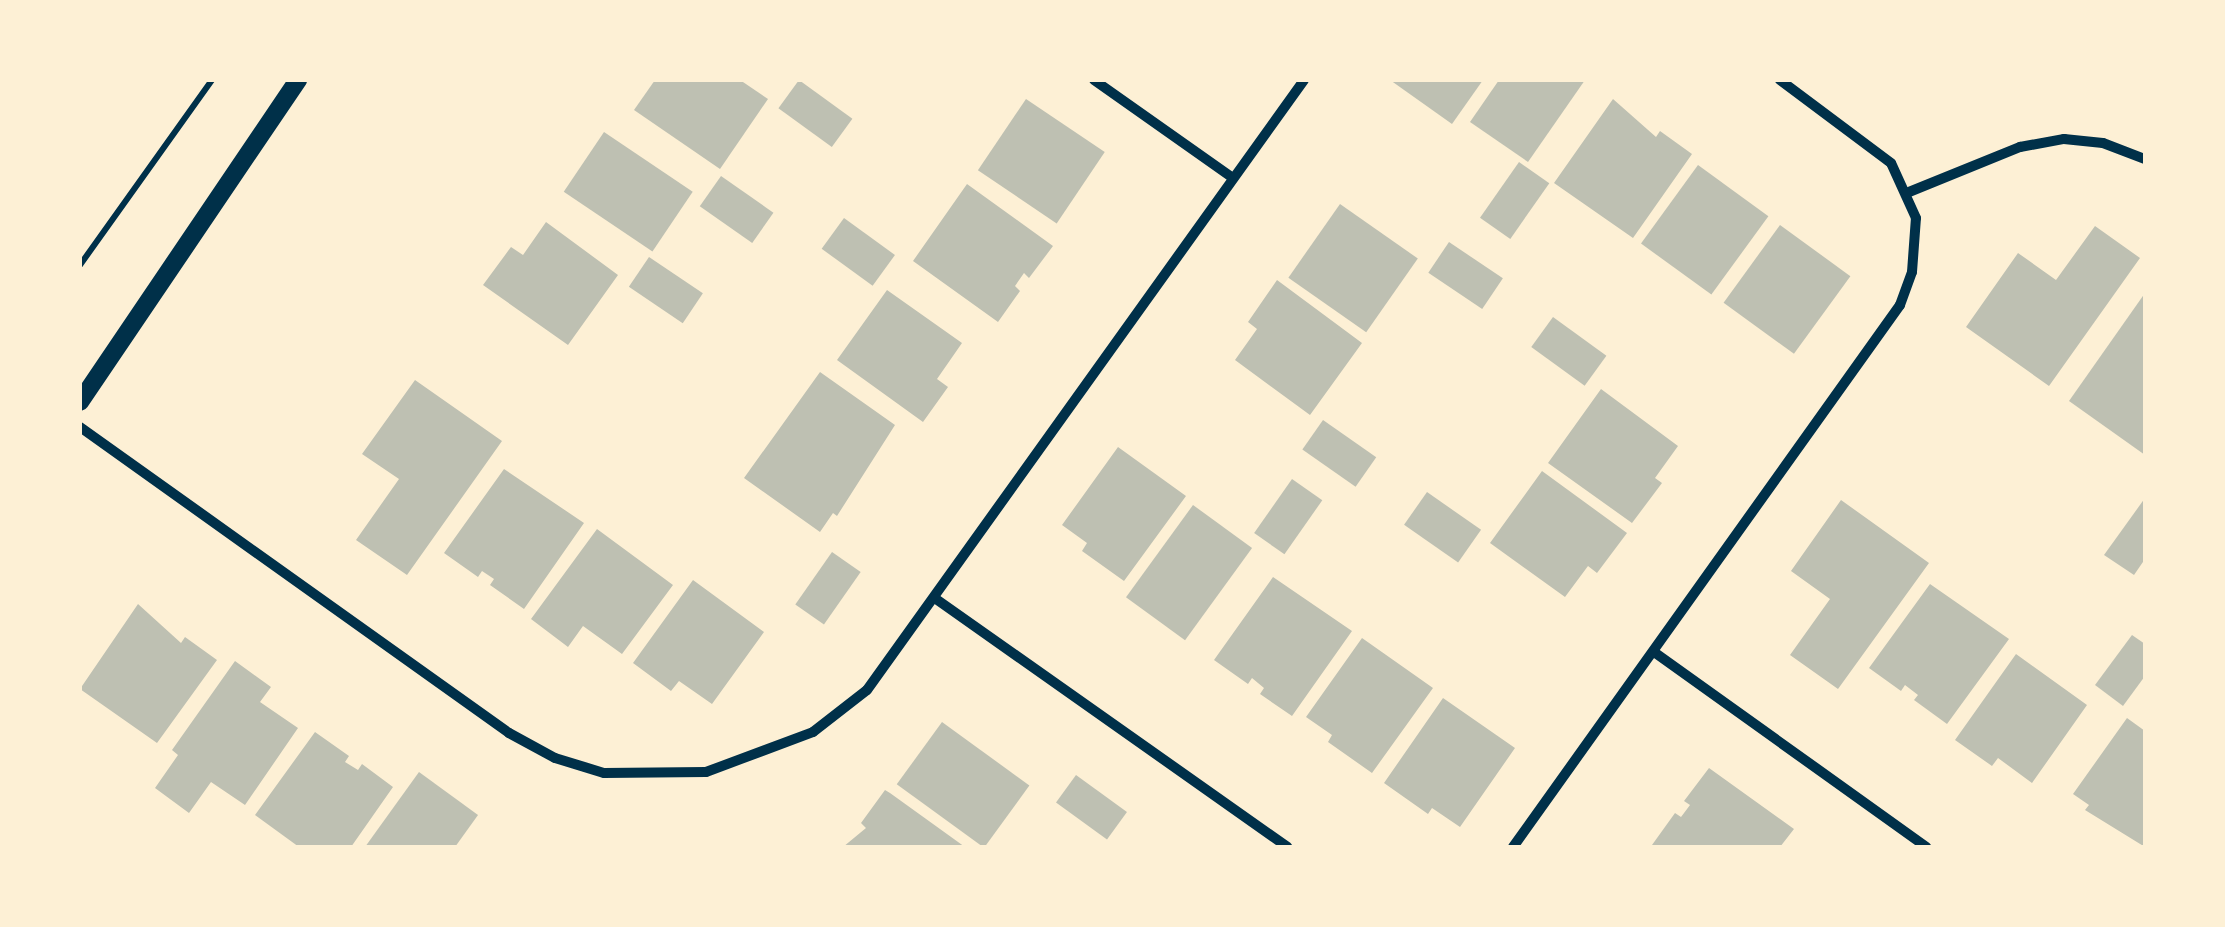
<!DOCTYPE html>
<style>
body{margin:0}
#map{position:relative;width:2225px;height:927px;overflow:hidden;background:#fdf0d5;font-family:"Titillium Web",sans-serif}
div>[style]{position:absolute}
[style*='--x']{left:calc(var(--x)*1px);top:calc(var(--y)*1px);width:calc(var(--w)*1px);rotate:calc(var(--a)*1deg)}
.building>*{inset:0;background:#bec0b2;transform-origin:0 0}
.path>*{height:6px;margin:-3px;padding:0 3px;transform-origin:3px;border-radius:3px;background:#003049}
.minor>*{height:10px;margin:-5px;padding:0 5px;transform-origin:5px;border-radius:5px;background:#003049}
.tertiary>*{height:18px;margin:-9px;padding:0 9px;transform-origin:9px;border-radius:9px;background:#003049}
span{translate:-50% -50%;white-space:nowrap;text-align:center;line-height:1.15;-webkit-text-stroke:8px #fdf0d5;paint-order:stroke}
.frame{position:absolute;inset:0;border:82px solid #fdf0d5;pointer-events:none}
</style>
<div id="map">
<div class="building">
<div style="clip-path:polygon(655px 80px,740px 80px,768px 99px,720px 169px,634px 110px)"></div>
<div style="left:799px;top:80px;width:66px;height:35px;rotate:36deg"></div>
<div style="clip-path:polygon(1390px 80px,1483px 80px,1452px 124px)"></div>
<div style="clip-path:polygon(1499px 80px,1585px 80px,1528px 162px,1470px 122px)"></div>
<div style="left:1026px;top:99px;width:95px;height:86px;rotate:34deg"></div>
<div style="clip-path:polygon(1613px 99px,1656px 137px,1660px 131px,1692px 154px,1633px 238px,1554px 183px)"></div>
<div style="left:604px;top:132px;width:107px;height:72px;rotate:34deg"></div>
<div style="left:1519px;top:162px;width:37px;height:68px;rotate:35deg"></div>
<div style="left:1698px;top:165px;width:87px;height:97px;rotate:36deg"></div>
<div style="left:721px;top:176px;width:64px;height:37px;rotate:35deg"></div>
<div style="clip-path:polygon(967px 184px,1053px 246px,1029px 278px,1024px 273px,1015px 286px,1020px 291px,998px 322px,913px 261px)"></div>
<div style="left:1340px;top:204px;width:95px;height:90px;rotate:35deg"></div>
<div style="left:844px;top:218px;width:63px;height:38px;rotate:36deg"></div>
<div style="clip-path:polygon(546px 222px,618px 275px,568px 345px,483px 285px,511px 247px,523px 255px)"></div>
<div style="left:1780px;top:225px;width:87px;height:96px;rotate:36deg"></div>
<div style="clip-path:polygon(2095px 226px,2140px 258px,2049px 386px,1966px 327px,2018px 253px,2056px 280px)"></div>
<div style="left:1449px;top:242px;width:65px;height:37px;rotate:34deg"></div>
<div style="left:649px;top:257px;width:65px;height:36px;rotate:34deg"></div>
<div style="clip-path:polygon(1277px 280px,1362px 343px,1310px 415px,1235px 360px,1257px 329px,1248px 322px)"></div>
<div style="clip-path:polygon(887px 290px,962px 343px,937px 379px,948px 387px,923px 422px,837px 360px)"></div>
<div style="clip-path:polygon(2145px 293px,2145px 455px,2069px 401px)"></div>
<div style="left:1553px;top:317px;width:66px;height:37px;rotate:36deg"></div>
<div style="clip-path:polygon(820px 372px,895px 425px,837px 516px,833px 513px,820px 532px,744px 478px)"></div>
<div style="clip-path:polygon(415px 380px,502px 441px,407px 575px,356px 540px,399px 479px,362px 454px)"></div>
<div style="clip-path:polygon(1601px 389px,1678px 446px,1655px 478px,1662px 483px,1632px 523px,1548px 463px)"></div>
<div style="left:1323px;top:420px;width:65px;height:36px;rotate:35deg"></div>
<div style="clip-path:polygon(1118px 447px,1186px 496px,1124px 581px,1082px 551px,1087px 543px,1062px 525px)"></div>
<div style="clip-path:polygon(504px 469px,584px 523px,524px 609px,490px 585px,494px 579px,482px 571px,478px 577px,444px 553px)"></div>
<div style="clip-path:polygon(1542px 471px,1627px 533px,1597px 573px,1588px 566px,1565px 597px,1490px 543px)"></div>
<div style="left:1292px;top:479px;width:37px;height:66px;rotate:35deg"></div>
<div style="left:1427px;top:492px;width:66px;height:40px;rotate:35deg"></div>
<div style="clip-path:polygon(2145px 498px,2145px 559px,2134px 575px,2104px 555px)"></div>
<div style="clip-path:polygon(1841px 500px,1929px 563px,1838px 689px,1790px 655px,1830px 599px,1791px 571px)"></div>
<div style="left:1193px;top:505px;width:73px;height:114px;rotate:36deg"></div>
<div style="clip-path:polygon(597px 529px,673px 585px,622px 654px,583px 626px,568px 647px,531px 619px)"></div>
<div style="left:832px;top:552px;width:35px;height:64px;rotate:35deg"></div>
<div style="clip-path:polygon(1273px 577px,1352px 631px,1292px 716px,1260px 694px,1264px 688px,1252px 678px,1248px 684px,1214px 660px)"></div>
<div style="clip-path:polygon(693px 580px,764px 632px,712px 704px,679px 681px,671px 691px,633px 663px)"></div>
<div style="clip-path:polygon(1930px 584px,2009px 639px,1947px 724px,1914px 700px,1918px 695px,1905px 685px,1901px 691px,1869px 668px)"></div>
<div style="clip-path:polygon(138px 604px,181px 643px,185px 637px,217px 660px,157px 743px,80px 689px)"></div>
<div style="clip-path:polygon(2132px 635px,2145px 644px,2145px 676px,2123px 706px,2095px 685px)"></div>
<div style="clip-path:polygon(1362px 638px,1433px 688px,1372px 773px,1328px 742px,1332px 735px,1306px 717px)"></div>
<div style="clip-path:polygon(2016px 654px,2087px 705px,2032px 783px,1998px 758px,1992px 766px,1955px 740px)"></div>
<div style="clip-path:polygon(235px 661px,271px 687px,260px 702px,298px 728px,245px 805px,211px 782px,189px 813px,155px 788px,178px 755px,172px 750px)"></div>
<div style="clip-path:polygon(1443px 698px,1515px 748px,1460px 827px,1432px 808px,1428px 814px,1384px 783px)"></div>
<div style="clip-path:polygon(2127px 718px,2145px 731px,2145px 847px,2085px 810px,2089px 805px,2073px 794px)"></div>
<div style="left:942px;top:722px;width:108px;height:77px;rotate:36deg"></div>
<div style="clip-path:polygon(315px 732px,349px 756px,345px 762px,358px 770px,362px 764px,393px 787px,351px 847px,299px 847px,255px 815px)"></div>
<div style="clip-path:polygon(1709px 768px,1794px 829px,1780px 847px,1652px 845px,1675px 813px,1681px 817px,1690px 805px,1684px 801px)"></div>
<div style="clip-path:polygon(419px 772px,478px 815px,455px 847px,365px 847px)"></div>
<div style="left:1076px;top:775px;width:63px;height:34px;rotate:36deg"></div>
<div style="clip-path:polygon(885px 790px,890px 793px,965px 847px,843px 847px,866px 828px,861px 823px)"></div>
</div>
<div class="path">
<div style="--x:80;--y:265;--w:227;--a:-54.5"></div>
</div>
<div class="minor">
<div style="--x:1094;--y:80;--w:170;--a:35.2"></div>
<div style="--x:1909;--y:192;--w:120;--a:-22.1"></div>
<div style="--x:2020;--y:147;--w:45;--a:-10.3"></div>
<div style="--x:2064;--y:139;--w:39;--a:6"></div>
<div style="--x:2103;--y:143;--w:45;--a:20.9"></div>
<div style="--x:80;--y:427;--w:527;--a:35.5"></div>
<div style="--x:509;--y:733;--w:52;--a:28.5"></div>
<div style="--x:555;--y:758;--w:51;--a:17"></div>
<div style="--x:604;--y:773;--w:102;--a:-0.6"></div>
<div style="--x:706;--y:772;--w:114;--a:-20.5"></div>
<div style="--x:813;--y:732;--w:68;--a:-37.9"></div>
<div style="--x:867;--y:690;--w:750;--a:-54.38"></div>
<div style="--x:936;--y:599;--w:430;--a:35.2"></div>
<div style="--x:1654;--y:652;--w:335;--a:35.6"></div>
<div style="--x:1513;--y:847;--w:666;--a:-54.47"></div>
<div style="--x:1900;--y:305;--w:35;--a:-70"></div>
<div style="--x:1912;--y:272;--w:54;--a:-85.8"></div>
<div style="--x:1916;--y:218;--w:60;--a:-114.4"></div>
<div style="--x:1891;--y:163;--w:139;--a:-143.2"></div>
</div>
<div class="tertiary">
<div style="--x:80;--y:402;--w:389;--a:-55.9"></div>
</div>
<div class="frame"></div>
</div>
